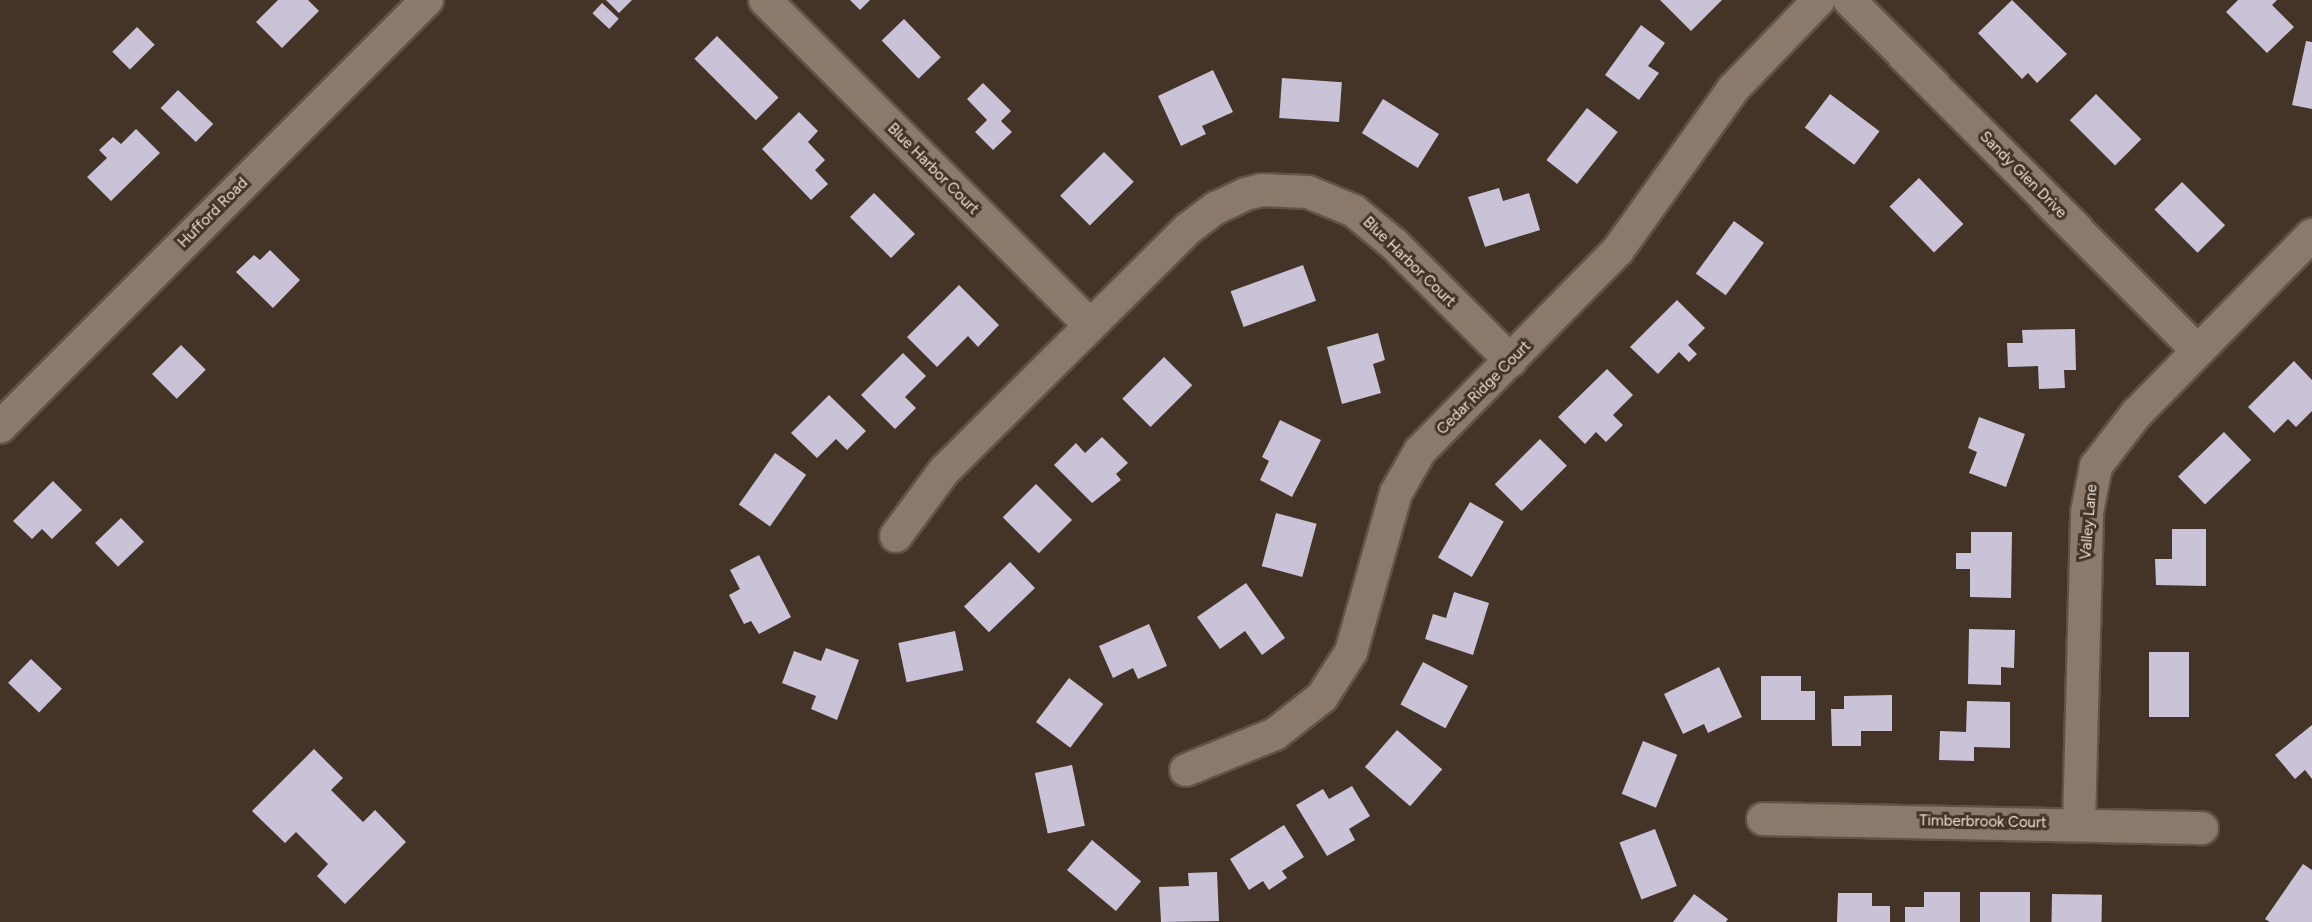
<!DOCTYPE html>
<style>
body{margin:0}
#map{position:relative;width:2312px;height:922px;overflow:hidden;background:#433427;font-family:Figtree,sans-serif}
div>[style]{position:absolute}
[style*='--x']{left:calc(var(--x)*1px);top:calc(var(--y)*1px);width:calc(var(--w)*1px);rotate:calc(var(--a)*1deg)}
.building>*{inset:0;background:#cac2d7;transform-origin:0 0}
.roads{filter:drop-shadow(2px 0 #605249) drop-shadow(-2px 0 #605249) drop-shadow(0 2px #605249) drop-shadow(0 -2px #605249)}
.minor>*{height:32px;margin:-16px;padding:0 16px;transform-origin:16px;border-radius:16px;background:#8b796b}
span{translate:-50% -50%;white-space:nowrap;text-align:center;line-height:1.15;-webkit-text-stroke:6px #433427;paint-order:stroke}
.street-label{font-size:15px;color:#ece1da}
</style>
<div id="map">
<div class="building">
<div style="clip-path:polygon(278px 0,308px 0,319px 11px,282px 48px,256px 22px)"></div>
<div style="clip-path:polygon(606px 0,632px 0,619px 13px)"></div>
<div style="clip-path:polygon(850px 0,870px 0,860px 10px)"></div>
<div style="clip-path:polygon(1660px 0,1722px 0,1691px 31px)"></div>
<div style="clip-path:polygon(2012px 0,2067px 54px,2037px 83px,2028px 73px,2022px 79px,1978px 33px)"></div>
<div style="clip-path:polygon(2238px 0,2277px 0,2272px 5px,2294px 27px,2267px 53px,2226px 12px)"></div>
<div style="left:602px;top:3px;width:23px;height:14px;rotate:43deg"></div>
<div style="left:904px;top:19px;width:53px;height:31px;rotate:46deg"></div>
<div style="clip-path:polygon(1641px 25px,1665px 43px,1648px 66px,1659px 73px,1639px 100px,1605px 75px)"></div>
<div style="left:137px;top:27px;width:25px;height:35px;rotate:45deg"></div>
<div style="left:717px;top:36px;width:87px;height:32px;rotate:45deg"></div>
<div style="clip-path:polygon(2306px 41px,2312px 42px,2312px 109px,2292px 105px)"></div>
<div style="clip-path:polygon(1213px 70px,1233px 112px,1202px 126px,1206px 134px,1181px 146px,1158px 96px)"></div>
<div style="left:1282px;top:78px;width:60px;height:40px;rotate:4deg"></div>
<div style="clip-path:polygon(983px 83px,1011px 111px,1001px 121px,1012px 132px,993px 150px,975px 132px,987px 120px,967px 99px)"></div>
<div style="left:178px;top:90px;width:49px;height:25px;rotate:44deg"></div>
<div style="left:1830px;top:94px;width:62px;height:42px;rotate:37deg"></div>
<div style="left:2096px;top:94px;width:64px;height:37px;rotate:45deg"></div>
<div style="left:1383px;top:99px;width:66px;height:40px;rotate:32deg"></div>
<div style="left:1587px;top:108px;width:39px;height:66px;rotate:38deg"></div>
<div style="clip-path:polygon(799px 112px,818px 131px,808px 142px,825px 160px,815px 170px,828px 184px,811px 200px,762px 149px)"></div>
<div style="clip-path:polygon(136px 129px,160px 153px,111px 201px,87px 177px,107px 158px,99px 150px,113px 137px,121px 144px)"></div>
<div style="left:1104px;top:152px;width:42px;height:62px;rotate:45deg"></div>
<div style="left:1919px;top:178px;width:64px;height:41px;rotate:46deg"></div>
<div style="left:2182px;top:182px;width:61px;height:39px;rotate:45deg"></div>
<div style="clip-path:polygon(1499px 188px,1503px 201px,1529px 193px,1540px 230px,1485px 247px,1468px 197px)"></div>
<div style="left:874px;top:193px;width:58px;height:34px;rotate:45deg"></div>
<div style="left:1734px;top:221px;width:37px;height:65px;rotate:36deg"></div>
<div style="clip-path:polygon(270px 250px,300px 280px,273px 308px,236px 272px,254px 255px,260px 260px)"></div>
<div style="left:1303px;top:265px;width:38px;height:77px;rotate:70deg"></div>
<div style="clip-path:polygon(959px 285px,999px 325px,978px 347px,968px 336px,937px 367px,907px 337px)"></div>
<div style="clip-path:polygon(1677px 300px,1705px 328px,1688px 345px,1697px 354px,1689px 362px,1679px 352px,1658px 374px,1630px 347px)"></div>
<div style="clip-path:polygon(2075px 329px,2076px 370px,2064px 370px,2065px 388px,2039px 389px,2038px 366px,2008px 367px,2007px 343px,2023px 343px,2022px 330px)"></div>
<div style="clip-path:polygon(1378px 333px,1385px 360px,1373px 364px,1381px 393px,1342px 404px,1327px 347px)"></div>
<div style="left:181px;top:345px;width:35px;height:41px;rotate:45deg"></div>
<div style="clip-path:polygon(903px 353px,926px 376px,905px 397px,916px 408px,895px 429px,861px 395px)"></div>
<div style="left:1164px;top:357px;width:40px;height:59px;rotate:45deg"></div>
<div style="clip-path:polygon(2294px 361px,2312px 380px,2312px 411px,2296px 427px,2288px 419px,2274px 433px,2248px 407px)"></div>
<div style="clip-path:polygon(1607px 369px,1633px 395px,1613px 415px,1623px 425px,1606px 442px,1596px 432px,1585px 444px,1558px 417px)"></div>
<div style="clip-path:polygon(829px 395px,866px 431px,847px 450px,836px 439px,817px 458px,791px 433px)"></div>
<div style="clip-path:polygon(1979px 417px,2025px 434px,2006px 487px,1969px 473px,1977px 452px,1968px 448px)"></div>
<div style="clip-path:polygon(1280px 420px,1321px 440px,1292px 497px,1260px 480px,1269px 461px,1262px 457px)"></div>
<div style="left:2224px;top:432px;width:39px;height:64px;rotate:46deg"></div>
<div style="clip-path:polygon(1102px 437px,1128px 463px,1116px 474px,1121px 480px,1092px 503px,1054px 465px,1076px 443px,1085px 453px)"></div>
<div style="left:1540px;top:439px;width:38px;height:64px;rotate:45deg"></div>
<div style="left:775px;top:453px;width:38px;height:63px;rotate:35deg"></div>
<div style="clip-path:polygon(53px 481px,82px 510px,52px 539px,42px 529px,32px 539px,13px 521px)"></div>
<div style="left:1036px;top:484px;width:51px;height:47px;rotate:45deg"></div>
<div style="left:1470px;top:502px;width:39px;height:64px;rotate:30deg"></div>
<div style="left:1276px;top:513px;width:42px;height:55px;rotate:15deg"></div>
<div style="left:121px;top:518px;width:33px;height:36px;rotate:46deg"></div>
<div style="clip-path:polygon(2172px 529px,2206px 529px,2206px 586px,2156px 585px,2155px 559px,2172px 559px)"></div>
<div style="clip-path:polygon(1971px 532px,2012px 532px,2011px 598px,1970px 597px,1970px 569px,1956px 569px,1956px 553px,1971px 553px)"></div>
<div style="clip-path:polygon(759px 555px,791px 617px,759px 634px,751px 621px,744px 624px,729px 595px,740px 589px,730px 570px)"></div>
<div style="left:1010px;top:562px;width:36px;height:64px;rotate:46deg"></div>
<div style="clip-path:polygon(1246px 583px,1285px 638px,1262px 655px,1245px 631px,1220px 649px,1197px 617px)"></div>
<div style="clip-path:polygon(1454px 592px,1489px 603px,1473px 655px,1425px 639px,1433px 614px,1446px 618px)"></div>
<div style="clip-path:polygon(1149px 624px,1167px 666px,1138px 679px,1133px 668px,1113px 678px,1099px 646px)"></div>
<div style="clip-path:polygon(1969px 629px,2015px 630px,2014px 668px,2001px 667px,2001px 685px,1968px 684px)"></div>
<div style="left:955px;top:631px;width:40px;height:58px;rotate:78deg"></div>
<div style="clip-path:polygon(826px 648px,859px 660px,837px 720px,811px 709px,816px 696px,782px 683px,794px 651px,821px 661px)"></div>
<div style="left:2149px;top:652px;width:40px;height:65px"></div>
<div style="left:31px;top:659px;width:43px;height:33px;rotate:44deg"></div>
<div style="left:1423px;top:662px;width:51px;height:48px;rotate:28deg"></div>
<div style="clip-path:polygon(1719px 667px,1742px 717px,1708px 733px,1704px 724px,1683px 734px,1664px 694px)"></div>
<div style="clip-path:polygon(1761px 676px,1801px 676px,1801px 691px,1815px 691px,1815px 720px,1761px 720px)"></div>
<div style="left:1069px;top:678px;width:43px;height:55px;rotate:37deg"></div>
<div style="clip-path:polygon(1892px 695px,1892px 731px,1861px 731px,1861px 746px,1832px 746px,1831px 709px,1844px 709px,1844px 696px)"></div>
<div style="clip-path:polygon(1967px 701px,2010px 702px,2010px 748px,1974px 747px,1974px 761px,1939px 760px,1940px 731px,1966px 732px)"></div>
<div style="clip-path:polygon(2312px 725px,2312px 779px,2305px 770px,2295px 779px,2275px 755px)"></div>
<div style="left:1397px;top:730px;width:60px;height:49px;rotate:41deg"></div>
<div style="left:1643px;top:741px;width:37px;height:57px;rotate:22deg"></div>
<div style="clip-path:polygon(314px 749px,343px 778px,331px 790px,363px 822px,375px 810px,406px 842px,345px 904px,317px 876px,328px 864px,296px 832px,285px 843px,252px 811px)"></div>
<div style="left:1072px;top:765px;width:62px;height:38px;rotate:78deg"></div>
<div style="clip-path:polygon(1352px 786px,1370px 816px,1349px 829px,1355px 840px,1327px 856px,1296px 805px,1323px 789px,1329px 799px)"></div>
<div style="clip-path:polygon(1284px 825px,1304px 857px,1282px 871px,1287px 878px,1269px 890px,1263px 881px,1249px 890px,1230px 859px)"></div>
<div style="left:1655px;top:829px;width:61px;height:38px;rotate:69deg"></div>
<div style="left:1092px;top:840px;width:64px;height:39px;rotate:40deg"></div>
<div style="clip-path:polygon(2303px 864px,2312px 870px,2312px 922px,2270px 922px,2265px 919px)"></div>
<div style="clip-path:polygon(1217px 872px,1219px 921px,1161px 922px,1159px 887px,1189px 886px,1188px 873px)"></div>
<div style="clip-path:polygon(1924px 892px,1960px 892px,1960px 922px,1905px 922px,1905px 907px,1924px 907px)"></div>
<div style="left:1980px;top:892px;width:50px;height:30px"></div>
<div style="clip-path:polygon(1838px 893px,1872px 893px,1872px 906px,1890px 906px,1890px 922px,1837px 922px)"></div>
<div style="clip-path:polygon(1694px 894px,1728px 919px,1726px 922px,1673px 922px)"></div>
<div style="left:2052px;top:894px;width:50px;height:28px;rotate:1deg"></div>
</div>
<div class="roads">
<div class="minor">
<div style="--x:765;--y:0;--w:460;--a:45"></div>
<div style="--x:1849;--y:0;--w:494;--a:45.2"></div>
<div style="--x:0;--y:427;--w:604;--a:-45"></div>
<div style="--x:896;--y:536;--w:81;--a:-53.6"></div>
<div style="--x:944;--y:471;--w:345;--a:-44.8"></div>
<div style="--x:1189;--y:228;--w:34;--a:-37"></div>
<div style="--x:1216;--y:208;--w:33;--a:-25"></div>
<div style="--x:1246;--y:194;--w:16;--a:-14"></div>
<div style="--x:1262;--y:190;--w:46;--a:2.5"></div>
<div style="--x:1308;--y:192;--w:50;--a:22.4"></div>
<div style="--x:1354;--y:211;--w:52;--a:39.5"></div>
<div style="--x:1394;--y:244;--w:165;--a:45"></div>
<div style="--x:1186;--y:770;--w:96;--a:-22"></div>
<div style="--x:1275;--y:734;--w:60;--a:-38.2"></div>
<div style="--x:1322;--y:697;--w:54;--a:-57.2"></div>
<div style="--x:1351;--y:652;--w:165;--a:-74.2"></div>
<div style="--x:1396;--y:493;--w:48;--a:-60.3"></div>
<div style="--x:1420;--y:451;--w:282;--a:-45.4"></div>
<div style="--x:1618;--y:250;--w:199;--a:-54.4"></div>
<div style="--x:1734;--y:88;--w:122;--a:-46"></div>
<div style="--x:1763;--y:819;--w:439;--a:1.2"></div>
<div style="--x:2079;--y:823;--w:311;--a:-88.5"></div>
<div style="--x:2087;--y:512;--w:47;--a:-78.9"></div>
<div style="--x:2096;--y:466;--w:67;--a:-52.3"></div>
<div style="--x:2137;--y:413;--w:250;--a:-45.5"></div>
</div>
</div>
<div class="street-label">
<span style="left:933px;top:169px;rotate:45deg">Blue Harbor Court</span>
<span style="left:2023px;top:175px;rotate:45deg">Sandy Glen Drive</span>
<span style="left:213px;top:213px;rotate:-45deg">Hufford Road</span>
<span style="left:1409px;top:262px;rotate:44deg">Blue Harbor Court</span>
<span style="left:1484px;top:388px;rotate:-45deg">Cedar Ridge Court</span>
<span style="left:2089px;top:522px;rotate:-85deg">Valley Lane</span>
<span style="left:1983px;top:822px;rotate:1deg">Timberbrook Court</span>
</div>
</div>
